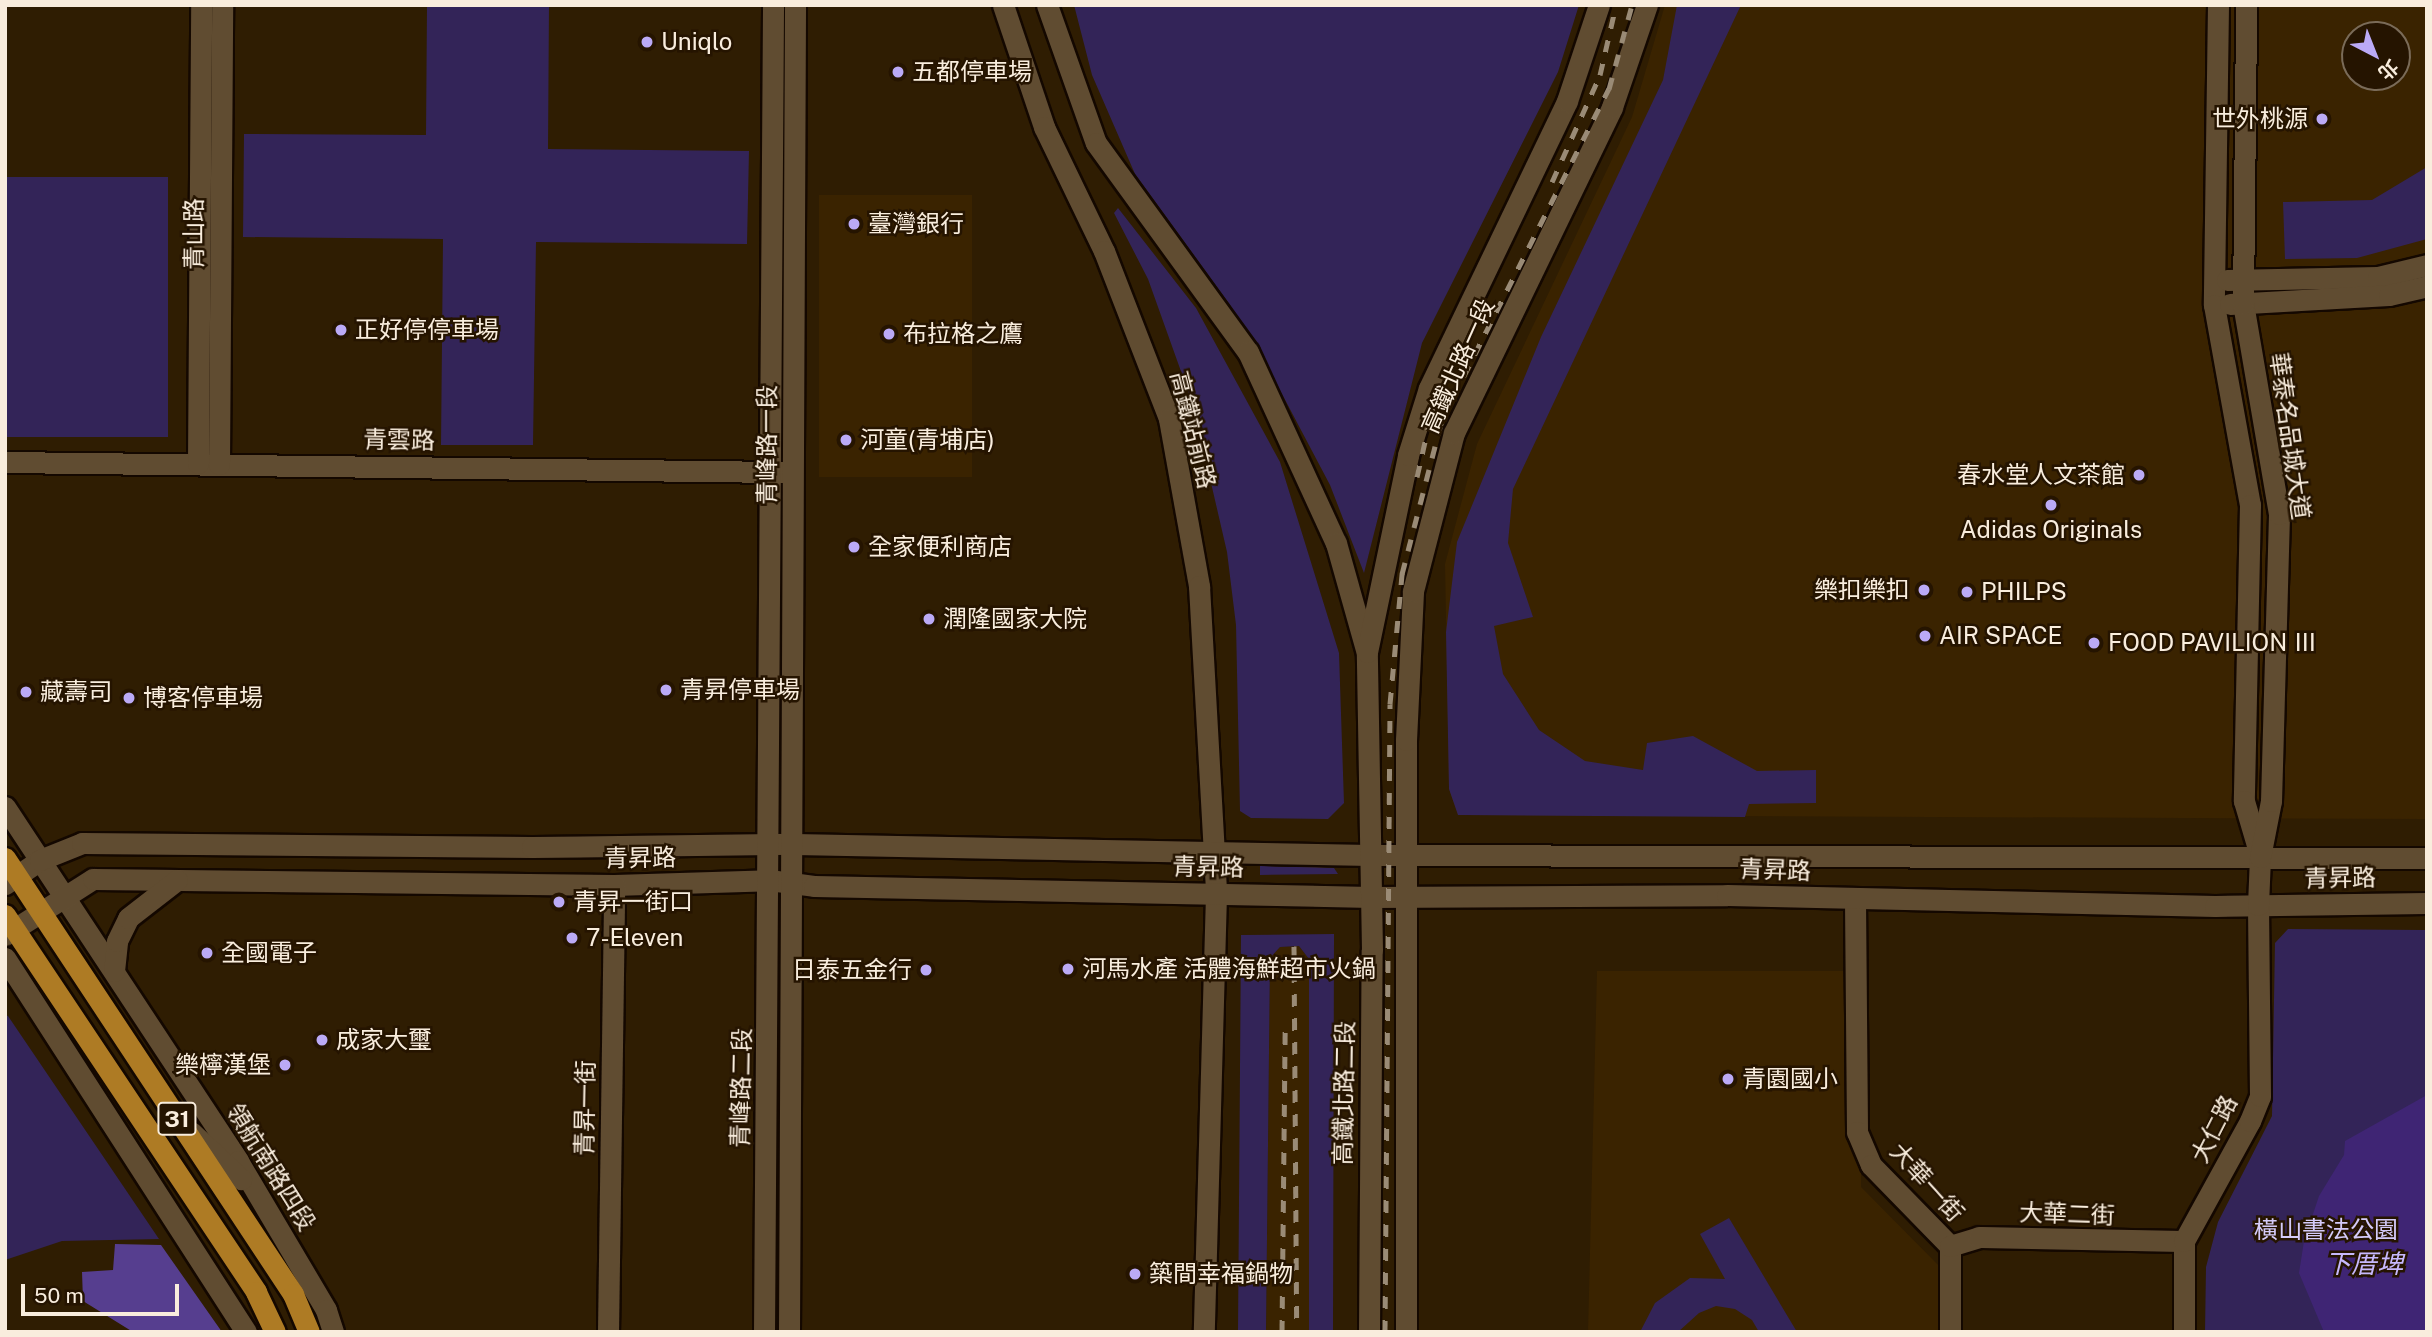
<!DOCTYPE html>
<meta charset="utf-8">
<style>
body{margin:0}
#map{position:relative;width:2432px;height:1337px;overflow:hidden;background:#2f1d02;font-family:"Public Sans","Noto Sans TC",sans-serif}
div>[style]{position:absolute}
[style*='--x']{left:calc(var(--x)*1px);top:calc(var(--y)*1px);width:calc(var(--w)*1px);rotate:calc(var(--a)*1deg)}
.built>*{inset:0;background:#3a2300;transform-origin:0 0}
.green>*{inset:0;background:#332458;transform-origin:0 0}
.forest>*{inset:0;background:#563e8f}
.water>*{inset:0;background:#3f2574}
.roads{filter:drop-shadow(2px 0 #140800) drop-shadow(-2px 0 #140800) drop-shadow(0 2px #140800) drop-shadow(0 -2px #140800)}
.minor>*{height:21px;margin:-10.5px;padding:0 10.5px;transform-origin:10.5px;border-radius:10.5px;background:#604c31}
.major>*{height:21px;margin:-10.5px;padding:0 10.5px;transform-origin:10.5px;border-radius:10.5px;background:#ae7b24}
.rail>*{height:5px;margin-top:-2.5px;transform-origin:0;background:repeating-linear-gradient(90deg,#9a8b76 0 12px,transparent 0 24px)}
.dots>*{width:19px;height:19px;translate:-50% -50%;box-sizing:border-box;border:4px solid #251400;border-radius:50%}
span{translate:-50% -50%;white-space:nowrap;text-align:center;line-height:1.15;-webkit-text-stroke:5px #251400;paint-order:stroke}
.shield-label span{padding:2px 5px;background:#251400;border:2px solid;border-radius:5px;-webkit-text-stroke-width:0}
.shield-label{font-size:23px;color:#f9eddd;font-weight:700}
.poi-label{font-size:24px;color:#f9eddd}
.left{translate:0 -50%;text-align:left}
.right{translate:-100% -50%;text-align:right}
.street-label{font-size:24px;color:#f9eddd}
.park-label{font-size:24px;color:#d4cbf9}
.water-label{font-size:26px;color:#c6b8fc;font-style:italic}
.frame{position:absolute;inset:0;border:7px solid #f9eddd;pointer-events:none}
.north{position:absolute;left:2341px;top:21px;width:70px;height:70px;box-sizing:border-box;background:#251400;border:2px solid #7a6b58;border-radius:50%;rotate:138deg;font-size:19px;font-weight:700;line-height:28px;text-align:center;color:#f9eddd}
.north::after{content:'';display:block;margin:auto;width:24px;height:32px;background:#bbaaf6;clip-path:polygon(50% 0,100% 100%,50% 72%,0 100%)}
.scale{position:absolute;left:21px;top:1284px;width:158px;height:32px;box-sizing:border-box;border:4px solid #f9eddd;border-top:0;padding-left:9px;font-size:21px;line-height:24px;white-space:nowrap;color:#f9eddd;-webkit-text-stroke:5px #251400;paint-order:stroke}
</style>
<div id="map">
<div class="built">
<div style="clip-path:polygon(evenodd,1665px 5px,2427px 5px,2427px 819px,1458px 815px,1449px 789px,1445px 564px,1477px 444px,1632px 117px,1665px 5px,2355px 35px,2397px 35px,2397px 77px,2355px 77px,2355px 35px)"></div>
<div style="left:819px;top:195px;width:153px;height:282px"></div>
<div style="clip-path:polygon(1299px 946px,1309px 959px,1309px 1332px,1266px 1332px,1270px 958px,1280px 947px)"></div>
<div style="clip-path:polygon(1597px 971px,1862px 971px,1861px 1187px,1951px 1278px,1950px 1332px,1588px 1332px)"></div>
</div>
<div class="green">
<div style="clip-path:polygon(427px 5px,549px 5px,548px 149px,749px 151px,747px 244px,536px 242px,533px 445px,441px 445px,443px 239px,243px 237px,244px 134px,426px 135px)"></div>
<div style="clip-path:polygon(1074px 5px,1579px 5px,1558px 72px,1422px 343px,1364px 573px,1330px 485px,1273px 377px,1230px 305px,1135px 174px,1092px 75px)"></div>
<div style="clip-path:polygon(1677px 5px,1741px 5px,1513px 489px,1508px 543px,1533px 617px,1494px 626px,1503px 674px,1539px 730px,1585px 761px,1643px 770px,1647px 743px,1693px 736px,1757px 771px,1816px 770px,1816px 803px,1749px 804px,1745px 817px,1458px 815px,1449px 789px,1446px 632px,1457px 542px,1541px 337px,1663px 80px)"></div>
<div style="clip-path:polygon(2427px 167px,2427px 239px,2357px 258px,2285px 259px,2283px 202px,2372px 200px)"></div>
<div style="left:5px;top:177px;width:163px;height:260px"></div>
<div style="clip-path:polygon(1118px 208px,1196px 308px,1280px 462px,1339px 653px,1344px 803px,1328px 819px,1251px 818px,1240px 811px,1236px 625px,1227px 552px,1193px 405px,1148px 279px,1114px 213px)"></div>
<div style="clip-path:polygon(1260px 866px,1334px 868px,1338px 874px,1260px 875px)"></div>
<div style="clip-path:polygon(2288px 929px,2427px 930px,2427px 1332px,2205px 1332px,2206px 1267px,2218px 1222px,2272px 1116px,2275px 943px)"></div>
<div style="clip-path:polygon(1334px 934px,1333px 1332px,1309px 1332px,1309px 959px,1299px 946px,1280px 947px,1270px 958px,1266px 1332px,1238px 1332px,1241px 935px)"></div>
<div style="clip-path:polygon(5px 1015px,8px 1016px,159px 1239px,62px 1241px,5px 1260px)"></div>
<div style="clip-path:polygon(1729px 1218px,1797px 1332px,1759px 1332px,1752px 1320px,1735px 1309px,1716px 1306px,1699px 1313px,1678px 1332px,1640px 1332px,1655px 1303px,1690px 1278px,1725px 1279px,1700px 1234px)"></div>
</div>
<div class="forest">
<div style="clip-path:polygon(115px 1244px,161px 1245px,222px 1332px,133px 1332px,83px 1301px,82px 1272px,113px 1270px)"></div>
</div>
<div class="water">
<div style="clip-path:polygon(2427px 1095px,2427px 1332px,2324px 1332px,2299px 1273px,2304px 1241px,2319px 1196px,2344px 1155px,2345px 1141px)"></div>
</div>
<div class="roads">
<div class="minor">
<div style="--x:1003;--y:5;--w:129;--a:71.4"></div>
<div style="--x:1044;--y:127;--w:138;--a:64.2"></div>
<div style="--x:1104;--y:251;--w:180;--a:68.8"></div>
<div style="--x:1169;--y:419;--w:170;--a:79.8"></div>
<div style="--x:1199;--y:586;--w:308;--a:86.8"></div>
<div style="--x:1216;--y:894;--w:438;--a:91.6"></div>
<div style="--x:1047;--y:5;--w:146;--a:70.5"></div>
<div style="--x:1096;--y:143;--w:258;--a:54"></div>
<div style="--x:1248;--y:352;--w:210;--a:65.3"></div>
<div style="--x:1336;--y:543;--w:111;--a:74.3"></div>
<div style="--x:2218;--y:5;--w:300;--a:90.8"></div>
<div style="--x:2214;--y:305;--w:203;--a:79.8"></div>
<div style="--x:2250;--y:505;--w:296;--a:91.2"></div>
<div style="--x:2244;--y:801;--w:53;--a:73.6"></div>
<div style="--x:2227;--y:280;--w:151;--a:-1.1"></div>
<div style="--x:2378;--y:277;--w:50;--a:-13.8"></div>
<div style="--x:2230;--y:304;--w:159;--a:-3.2"></div>
<div style="--x:2389;--y:295;--w:39;--a:-13"></div>
<div style="--x:5;--y:462;--w:779;--a:0.74"></div>
<div style="--x:198;--y:463;--w:458;--a:-89.6"></div>
<div style="--x:219;--y:464;--w:459;--a:-89.6"></div>
<div style="--x:5;--y:807;--w:424;--a:56.6"></div>
<div style="--x:238;--y:1161;--w:173;--a:59.4"></div>
<div style="--x:326;--y:1310;--w:23;--a:72"></div>
<div style="--x:5;--y:884;--w:42;--a:-34.4"></div>
<div style="--x:40;--y:860;--w:45;--a:-22"></div>
<div style="--x:82;--y:843;--w:450;--a:0.5"></div>
<div style="--x:532;--y:847;--w:262;--a:-0.7"></div>
<div style="--x:794;--y:844;--w:576;--a:1.09"></div>
<div style="--x:1370;--y:855;--w:1057;--a:0.16"></div>
<div style="--x:1855;--y:900;--w:232;--a:89.5"></div>
<div style="--x:1857;--y:1132;--w:36;--a:67"></div>
<div style="--x:1871;--y:1165;--w:113;--a:45.7"></div>
<div style="--x:1950;--y:1246;--w:86;--a:90"></div>
<div style="--x:5;--y:935;--w:104;--a:-32.5"></div>
<div style="--x:93;--y:879;--w:521;--a:0.66"></div>
<div style="--x:614;--y:885;--w:155;--a:-1.8"></div>
<div style="--x:769;--y:880;--w:45;--a:7.6"></div>
<div style="--x:814;--y:886;--w:557;--a:1.13"></div>
<div style="--x:1371;--y:897;--w:356;--a:-0.3"></div>
<div style="--x:1727;--y:895;--w:488;--a:1.3"></div>
<div style="--x:2215;--y:906;--w:212;--a:-0.8"></div>
<div style="--x:5;--y:958;--w:445;--a:57.2"></div>
<div style="--x:114;--y:971;--w:30;--a:-84"></div>
<div style="--x:117;--y:941;--w:25;--a:-64"></div>
<div style="--x:128;--y:918;--w:62;--a:-37.8"></div>
<div style="--x:191;--y:1132;--w:69;--a:43.2"></div>
<div style="--x:1950;--y:1246;--w:30;--a:-17"></div>
<div style="--x:1979;--y:1237;--w:205;--a:1.1"></div>
<div style="--x:608;--y:1332;--w:447;--a:-89.2"></div>
<div style="--x:764;--y:1332;--w:1327;--a:-89.61"></div>
<div style="--x:789;--y:1332;--w:1327;--a:-89.74"></div>
<div style="--x:1369;--y:1332;--w:382;--a:-89.6"></div>
<div style="--x:1372;--y:950;--w:298;--a:-91"></div>
<div style="--x:1367;--y:652;--w:201;--a:-78.2"></div>
<div style="--x:1408;--y:455;--w:70;--a:-72.6"></div>
<div style="--x:1429;--y:388;--w:318;--a:-64.3"></div>
<div style="--x:1567;--y:101;--w:101;--a:-71.6"></div>
<div style="--x:1406;--y:1332;--w:592;--a:-90"></div>
<div style="--x:1406;--y:740;--w:149;--a:-87.3"></div>
<div style="--x:1413;--y:591;--w:163;--a:-75.5"></div>
<div style="--x:1454;--y:433;--w:362;--a:-64.1"></div>
<div style="--x:1612;--y:107;--w:108;--a:-71.1"></div>
<div style="--x:2184;--y:1332;--w:91;--a:-90"></div>
<div style="--x:2184;--y:1241;--w:137;--a:-61.2"></div>
<div style="--x:2250;--y:1121;--w:27;--a:-68"></div>
<div style="--x:2260;--y:1096;--w:191;--a:-90.6"></div>
<div style="--x:2258;--y:905;--w:48;--a:-87.6"></div>
<div style="--x:2260;--y:857;--w:57;--a:-78.9"></div>
<div style="--x:2271;--y:801;--w:287;--a:-88.4"></div>
<div style="--x:2279;--y:514;--w:213;--a:-99.7"></div>
<div style="--x:2243;--y:304;--w:299;--a:-89.4"></div>
</div>
<div class="major">
<div style="--x:5;--y:858;--w:523;--a:56.55"></div>
<div style="--x:293;--y:1294;--w:41;--a:67.2"></div>
<div style="--x:5;--y:915;--w:453;--a:56.3"></div>
<div style="--x:256;--y:1292;--w:44;--a:64.6"></div>
</div>
</div>
<div class="rail">
<div style="--x:1552;--y:182;--w:117;--a:-65.8"></div>
<div style="--x:1600;--y:75;--w:72;--a:-77.1"></div>
<div style="--x:1417;--y:477;--w:58;--a:-77.2"></div>
<div style="--x:1430;--y:420;--w:22;--a:-63"></div>
<div style="--x:1294;--y:946;--w:386;--a:89.6"></div>
<div style="--x:1282;--y:1332;--w:305;--a:-89.4"></div>
<div style="--x:1385;--y:1332;--w:628;--a:-89.54"></div>
<div style="--x:1390;--y:704;--w:131;--a:-84.7"></div>
<div style="--x:1402;--y:574;--w:160;--a:-75.5"></div>
<div style="--x:1442;--y:419;--w:370;--a:-63.2"></div>
<div style="--x:1609;--y:89;--w:87;--a:-74.7"></div>
</div>
<div class="dots">
<div style="left:647px;top:42px;background:#bbaaf6"></div>
<div style="left:898px;top:72px;background:#bbaaf6"></div>
<div style="left:2322px;top:119px;background:#bbaaf6"></div>
<div style="left:854px;top:224px;background:#bbaaf6"></div>
<div style="left:341px;top:330px;background:#bbaaf6"></div>
<div style="left:889px;top:334px;background:#bbaaf6"></div>
<div style="left:846px;top:440px;background:#bbaaf6"></div>
<div style="left:2139px;top:475px;background:#bbaaf6"></div>
<div style="left:2051px;top:505px;background:#bbaaf6"></div>
<div style="left:854px;top:547px;background:#bbaaf6"></div>
<div style="left:1924px;top:590px;background:#bbaaf6"></div>
<div style="left:1967px;top:592px;background:#bbaaf6"></div>
<div style="left:929px;top:619px;background:#bbaaf6"></div>
<div style="left:1925px;top:636px;background:#bbaaf6"></div>
<div style="left:2094px;top:643px;background:#bbaaf6"></div>
<div style="left:666px;top:690px;background:#bbaaf6"></div>
<div style="left:26px;top:692px;background:#bbaaf6"></div>
<div style="left:129px;top:698px;background:#bbaaf6"></div>
<div style="left:559px;top:902px;background:#bbaaf6"></div>
<div style="left:572px;top:938px;background:#bbaaf6"></div>
<div style="left:207px;top:953px;background:#bbaaf6"></div>
<div style="left:1068px;top:969px;background:#bbaaf6"></div>
<div style="left:926px;top:970px;background:#bbaaf6"></div>
<div style="left:322px;top:1040px;background:#bbaaf6"></div>
<div style="left:285px;top:1065px;background:#bbaaf6"></div>
<div style="left:1728px;top:1079px;background:#bbaaf6"></div>
<div style="left:1135px;top:1274px;background:#bbaaf6"></div>
</div>
<div class="shield-label">
<span style="left:177px;top:1119px">31</span>
</div>
<div class="poi-label">
<span class="left" style="left:661px;top:42px">Uniqlo</span>
<span class="left" style="left:912px;top:72px">五都停車場</span>
<span class="right" style="left:2308px;top:119px">世外桃源</span>
<span class="left" style="left:868px;top:224px">臺灣銀行</span>
<span class="left" style="left:355px;top:330px">正好停停車場</span>
<span class="left" style="left:903px;top:334px">布拉格之鷹</span>
<span class="left" style="left:860px;top:440px">河童(青埔店)</span>
<span class="right" style="left:2125px;top:475px">春水堂人文茶館</span>
<span style="left:2051px;top:530px">Adidas Originals</span>
<span class="left" style="left:868px;top:547px">全家便利商店</span>
<span class="right" style="left:1910px;top:590px">樂扣樂扣</span>
<span class="left" style="left:1981px;top:592px">PHILPS</span>
<span class="left" style="left:943px;top:619px">潤隆國家大院</span>
<span class="left" style="left:1939px;top:636px">AIR SPACE</span>
<span class="left" style="left:2108px;top:643px">FOOD PAVILION Ⅲ</span>
<span class="left" style="left:680px;top:690px">青昇停車場</span>
<span class="left" style="left:40px;top:692px">藏壽司</span>
<span class="left" style="left:143px;top:698px">博客停車場</span>
<span class="left" style="left:573px;top:902px">青昇一街口</span>
<span class="left" style="left:586px;top:938px">7-Eleven</span>
<span class="left" style="left:221px;top:953px">全國電子</span>
<span class="left" style="left:1082px;top:969px">河馬水產 活體海鮮超市火鍋</span>
<span class="right" style="left:912px;top:970px">日泰五金行</span>
<span class="left" style="left:336px;top:1040px">成家大璽</span>
<span class="right" style="left:271px;top:1065px">樂檸漢堡</span>
<span class="left" style="left:1742px;top:1079px">青園國小</span>
<span class="left" style="left:1149px;top:1274px">築間幸福鍋物</span>
</div>
<div class="street-label">
<span style="left:194px;top:234px;rotate:-90deg">青山路</span>
<span style="left:1458px;top:366px;rotate:-66deg">高鐵北路一段</span>
<span style="left:1193px;top:430px;rotate:76deg">高鐵站前路</span>
<span style="left:2290px;top:436px;rotate:82deg">華泰名品城大道</span>
<span style="left:399px;top:440px;rotate:1deg">青雲路</span>
<span style="left:767px;top:445px;rotate:-90deg">青峰路一段</span>
<span style="left:640px;top:858px;rotate:-1deg">青昇路</span>
<span style="left:1208px;top:867px;rotate:1deg">青昇路</span>
<span style="left:1775px;top:870px;rotate:2deg">青昇路</span>
<span style="left:2340px;top:878px;rotate:-1deg">青昇路</span>
<span style="left:741px;top:1088px;rotate:-89deg">青峰路二段</span>
<span style="left:1344px;top:1093px;rotate:-89deg">高鐵北路二段</span>
<span style="left:585px;top:1108px;rotate:-89deg">青昇一街</span>
<span style="left:2214px;top:1129px;rotate:-63deg">大仁路</span>
<span style="left:271px;top:1167px;rotate:58deg">領航南路四段</span>
<span style="left:1927px;top:1182px;rotate:48deg">大華一街</span>
<span style="left:2067px;top:1214px;rotate:2deg">大華二街</span>
</div>
<div class="park-label">
<span style="left:2326px;top:1230px">橫山書法公園</span>
</div>
<div class="water-label">
<span style="left:2364px;top:1264px">下厝埤</span>
</div>
<div class="frame"></div>
<div class="north">北</div>
<div class="scale">50 m</div>
</div>
